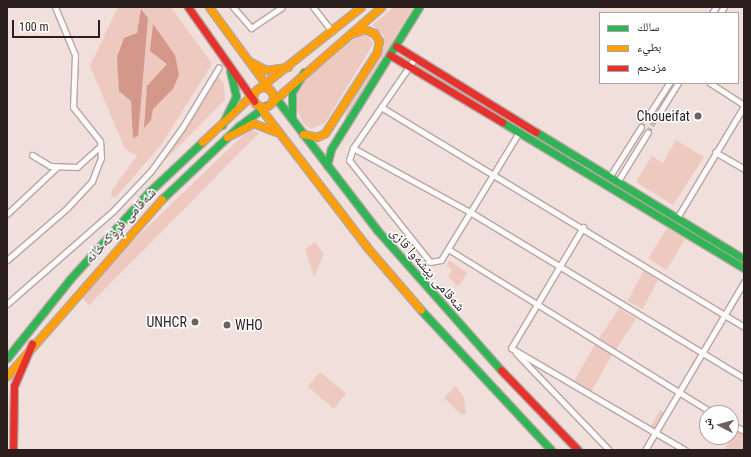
<!DOCTYPE html>
<meta charset="utf-8">
<style>
body{margin:0}
#map{position:relative;width:751px;height:457px;overflow:hidden;background:#f0dfda;font-family:"Roboto Condensed","Noto Naskh Arabic",sans-serif}
div>[style]{position:absolute}
[style*='--x']{left:calc(var(--x)*1px);top:calc(var(--y)*1px);width:calc(var(--w)*1px);rotate:calc(var(--a)*1deg)}
.green>*{inset:0;background:#edc9c0;transform-origin:0 0}
.water>*{inset:0;background:#d3988a}
.street-tunnel>*{height:5px;margin-top:-2.5px;transform-origin:0;background:repeating-linear-gradient(90deg,#c8b9b4 0 5px,transparent 0 7.5px)}
.roads{filter:drop-shadow(1px 0 #b5a7a4) drop-shadow(-1px 0 #b5a7a4) drop-shadow(0 1px #b5a7a4) drop-shadow(0 -1px #b5a7a4)}
.street>*{height:5px;margin:-2.5px;padding:0 2.5px;transform-origin:2.5px;border-radius:2.5px;background:#fdfaf9}
.fast>*{height:7px;margin:-3.5px;padding:0 3.5px;transform-origin:3.5px;border-radius:3.5px;background:#30b455}
.slow>*{height:7px;margin:-3.5px;padding:0 3.5px;transform-origin:3.5px;border-radius:3.5px;background:#ff9f0a}
.slow>.ring{margin:-3.5px;padding:0;box-sizing:content-box;background:none;border:7px solid #ff9f0a;border-radius:50%}
.jam>*{height:7px;margin:-3.5px;padding:0 3.5px;transform-origin:3.5px;border-radius:3.5px;background:#e5322d}
.dots>*{width:11px;height:11px;translate:-50% -50%;box-sizing:border-box;border:2px solid #fff;border-radius:50%}
span{translate:-50% -50%;white-space:nowrap;text-align:center;line-height:1.15;-webkit-text-stroke:3px #fff;paint-order:stroke}
.poi-label{font-size:14px;color:#2a1f1c}
.right{translate:-100% -50%;text-align:right}
.left{translate:0 -50%;text-align:left}
.street-label{font-size:14px;color:#2a1f1c}
.frame{position:absolute;inset:0;border:8px solid #2a1f1c;pointer-events:none}
.legend{position:absolute;left:599px;top:12px;width:140px;height:72px;box-sizing:border-box;background:#fff;border:1px solid #aaa5a4;margin:0;padding:5px 7px;list-style:none;font-size:12px;color:#2a1f1c}
.legend li{display:flex;align-items:center;gap:8px;height:20px}
.legend b{width:20px;border:1px solid #aaa5a4}
.north{position:absolute;left:699px;top:405px;width:40px;height:40px;box-sizing:border-box;background:#fff;border:1px solid #aaa5a4;border-radius:50%;rotate:276deg;font-size:11px;font-weight:700;line-height:16px;text-align:center;color:#2a1f1c}
.north::after{content:'';display:block;margin:auto;width:14px;height:18px;background:#6f625e;clip-path:polygon(50% 0,100% 100%,50% 72%,0 100%)}
.scale{position:absolute;left:12px;top:20px;width:88px;height:18px;box-sizing:border-box;border:2px solid #2a1f1c;border-top:0;padding-left:5px;font-size:12px;line-height:14px;white-space:nowrap;color:#2a1f1c;-webkit-text-stroke:3px #fff;paint-order:stroke}
</style>
<div id="map">
<div class="green">
<div style="clip-path:polygon(118px 7px,171px 7px,212px 64px,161px 145px,115px 198px,111px 196px,112px 190px,137px 156px,125px 149px,90px 66px)"></div>
<div style="clip-path:polygon(394px 7px,413px 7px,344px 122px,347px 109px,384px 48px,384px 36px,372px 25px)"></div>
<div style="clip-path:polygon(360px 34px,369px 36px,373px 44px,325px 123px,311px 129px,303px 123px,293px 101px,295px 90px)"></div>
<div style="clip-path:polygon(217px 74px,224px 84px,225px 100px,161px 164px,159px 161px,193px 116px)"></div>
<div style="clip-path:polygon(250px 129px,259px 133px,89px 305px,82px 298px,115px 258px)"></div>
<div style="clip-path:polygon(676px 140px,704px 157px,673px 205px,636px 182px,652px 156px,663px 163px)"></div>
<div style="left:667px;top:228px;width:21px;height:36px;rotate:31deg"></div>
<div style="clip-path:polygon(315px 242px,324px 254px,314px 277px,305px 249px)"></div>
<div style="clip-path:polygon(449px 260px,467px 273px,458px 287px,448px 276px,452px 270px,447px 266px)"></div>
<div style="left:644px;top:270px;width:17px;height:35px;rotate:28deg"></div>
<div style="left:619px;top:308px;width:20px;height:36px;rotate:33deg"></div>
<div style="left:596px;top:343px;width:20px;height:47px;rotate:30deg"></div>
<div style="left:320px;top:372px;width:34px;height:19px;rotate:40deg"></div>
<div style="clip-path:polygon(455px 386px,464px 397px,466px 414px,461px 414px,444px 398px)"></div>
<div style="clip-path:polygon(660px 410px,664px 413px,654px 430px,637px 420px,651px 426px)"></div>
<div style="clip-path:polygon(736px 430px,744px 434px,744px 450px,724px 450px)"></div>
</div>
<div class="water">
<div style="clip-path:polygon(141px 9px,148px 18px,138px 136px,133px 138px,131px 101px,119px 91px,117px 57px,124px 38px,137px 33px)"></div>
<div style="clip-path:polygon(153px 24px,175px 55px,179px 75px,173px 89px,153px 109px,151px 120px,144px 128px,147px 86px,167px 64px,150px 51px)"></div>
</div>
<div class="street-tunnel">
<div style="--x:641;--y:127;--w:19;--a:-58"></div>
<div style="--x:648;--y:132;--w:20;--a:-60"></div>
</div>
<div class="roads">
<div class="street">
<div style="--x:233;--y:7;--w:28;--a:49"></div>
<div style="--x:251;--y:28;--w:37;--a:-34"></div>
<div style="--x:313;--y:7;--w:31;--a:52"></div>
<div style="--x:712;--y:13;--w:7;--a:-56"></div>
<div style="--x:720;--y:13;--w:7;--a:-56"></div>
<div style="--x:415;--y:58;--w:109;--a:124.6"></div>
<div style="--x:353;--y:148;--w:13;--a:108"></div>
<div style="--x:349;--y:160;--w:130;--a:51.5"></div>
<div style="--x:430;--y:262;--w:11;--a:-10"></div>
<div style="--x:441;--y:260;--w:150;--a:-58.6"></div>
<div style="--x:710;--y:83;--w:40;--a:32.9"></div>
<div style="--x:381;--y:107;--w:424;--a:31.2"></div>
<div style="--x:651;--y:111;--w:33;--a:-57"></div>
<div style="--x:658;--y:115;--w:38;--a:-58"></div>
<div style="--x:353;--y:148;--w:133;--a:28.7"></div>
<div style="--x:470;--y:212;--w:320;--a:31.2"></div>
<div style="--x:715;--y:152;--w:34;--a:30"></div>
<div style="--x:32;--y:155;--w:21;--a:31"></div>
<div style="--x:50;--y:166;--w:27;--a:2"></div>
<div style="--x:77;--y:167;--w:31;--a:-42"></div>
<div style="--x:610;--y:176;--w:58;--a:-57.7"></div>
<div style="--x:618;--y:181;--w:57;--a:-58.5"></div>
<div style="--x:7;--y:214;--w:69;--a:-43.2"></div>
<div style="--x:677;--y:218;--w:131;--a:-59.1"></div>
<div style="--x:448;--y:249;--w:311;--a:31.8"></div>
<div style="--x:7;--y:260;--w:79;--a:-40.9"></div>
<div style="--x:67;--y:208;--w:37;--a:-47"></div>
<div style="--x:92;--y:181;--w:25;--a:-69"></div>
<div style="--x:101;--y:158;--w:17;--a:-93"></div>
<div style="--x:100;--y:141;--w:43;--a:-128.5"></div>
<div style="--x:73;--y:107;--w:52;--a:-87.8"></div>
<div style="--x:75;--y:55;--w:52;--a:-112.6"></div>
<div style="--x:7;--y:304;--w:142;--a:-41.3"></div>
<div style="--x:114;--y:210;--w:54;--a:-46.5"></div>
<div style="--x:151;--y:171;--w:53;--a:-54.2"></div>
<div style="--x:182;--y:128;--w:71;--a:-58.8"></div>
<div style="--x:511;--y:348;--w:202;--a:30.4"></div>
<div style="--x:511;--y:348;--w:141;--a:-59.2"></div>
<div style="--x:516;--y:353;--w:134;--a:46.2"></div>
<div style="--x:731;--y:424;--w:15;--a:28"></div>
<div style="--x:645;--y:450;--w:195;--a:-59.5"></div>
</div>
<div class="fast">
<div style="--x:272;--y:93;--w:173;--a:52.5"></div>
<div style="--x:377;--y:230;--w:187;--a:48.5"></div>
<div style="--x:292;--y:118;--w:26;--a:-90"></div>
<div style="--x:292;--y:92;--w:23;--a:-59"></div>
<div style="--x:502;--y:122;--w:283;--a:31.1"></div>
<div style="--x:222;--y:125;--w:32;--a:-64"></div>
<div style="--x:236;--y:96;--w:26;--a:-103"></div>
<div style="--x:536;--y:132;--w:244;--a:31.4"></div>
<div style="--x:327;--y:165;--w:16;--a:-76"></div>
<div style="--x:331;--y:149;--w:167;--a:-58.2"></div>
<div style="--x:162;--y:199;--w:106;--a:-43.5"></div>
<div style="--x:239;--y:126;--w:34;--a:-37"></div>
<div style="--x:421;--y:310;--w:191;--a:47.1"></div>
<div style="--x:7;--y:358;--w:101;--a:-51.4"></div>
<div style="--x:70;--y:279;--w:118;--a:-47.8"></div>
<div style="--x:149;--y:192;--w:73;--a:-43.3"></div>
</div>
<div class="slow">
<div style="--x:209;--y:7;--w:103;--a:53.7"></div>
<div style="--x:251;--y:62;--w:17;--a:28"></div>
<div style="--x:266;--y:70;--w:22;--a:-8"></div>
<div class="ring" style="left:253px;top:87px;width:13px;height:13px"></div>
<div style="--x:259;--y:88;--w:130;--a:-38.5"></div>
<div style="--x:271;--y:103;--w:146;--a:-41.1"></div>
<div style="--x:258;--y:105;--w:178;--a:52.5"></div>
<div style="--x:366;--y:246;--w:84;--a:49.3"></div>
<div style="--x:303;--y:134;--w:14;--a:12"></div>
<div style="--x:317;--y:137;--w:9;--a:-27"></div>
<div style="--x:325;--y:133;--w:96;--a:-57.3"></div>
<div style="--x:377;--y:52;--w:11;--a:-80"></div>
<div style="--x:379;--y:41;--w:9;--a:-122"></div>
<div style="--x:374;--y:33;--w:11;--a:-158"></div>
<div style="--x:364;--y:29;--w:12;--a:160"></div>
<div style="--x:227;--y:137;--w:30;--a:-28"></div>
<div style="--x:253;--y:123;--w:25;--a:21"></div>
<div style="--x:202;--y:142;--w:71;--a:-43.3"></div>
<div style="--x:7;--y:376;--w:235;--a:-48.8"></div>
</div>
<div class="jam">
<div style="--x:188;--y:7;--w:115;--a:54.9"></div>
<div style="--x:396;--y:46;--w:164;--a:31.6"></div>
<div style="--x:390;--y:55;--w:131;--a:30.9"></div>
<div style="--x:501;--y:370;--w:111;--a:46.1"></div>
<div style="--x:13;--y:450;--w:64;--a:-89.1"></div>
<div style="--x:14;--y:386;--w:46;--a:-66.8"></div>
</div>
</div>
<div class="dots">
<div style="left:698px;top:116px;background:#6f625e"></div>
<div style="left:195px;top:322px;background:#6f625e"></div>
<div style="left:227px;top:325px;background:#6f625e"></div>
</div>
<div class="poi-label">
<span class="right" style="left:690px;top:116px">Choueifat</span>
<span class="right" style="left:187px;top:322px">UNHCR</span>
<span class="left" style="left:235px;top:325px">WHO</span>
</div>
<div class="street-label">
<span style="left:120px;top:225px;rotate:-47deg">شەقامی فڕۆکەخانە</span>
<span style="left:428px;top:269px;rotate:49deg">شەقامی پێشەوا قازی</span>
</div>
<div class="frame"></div>
<ul class="legend">
<li><b style="height:5px;background:#30b455"></b>سالك</li>
<li><b style="height:5px;background:#ff9f0a"></b>بطيء</li>
<li><b style="height:5px;background:#e5322d"></b>مزدحم</li>
</ul>
<div class="north">ش</div>
<div class="scale">100 m</div>
</div>
